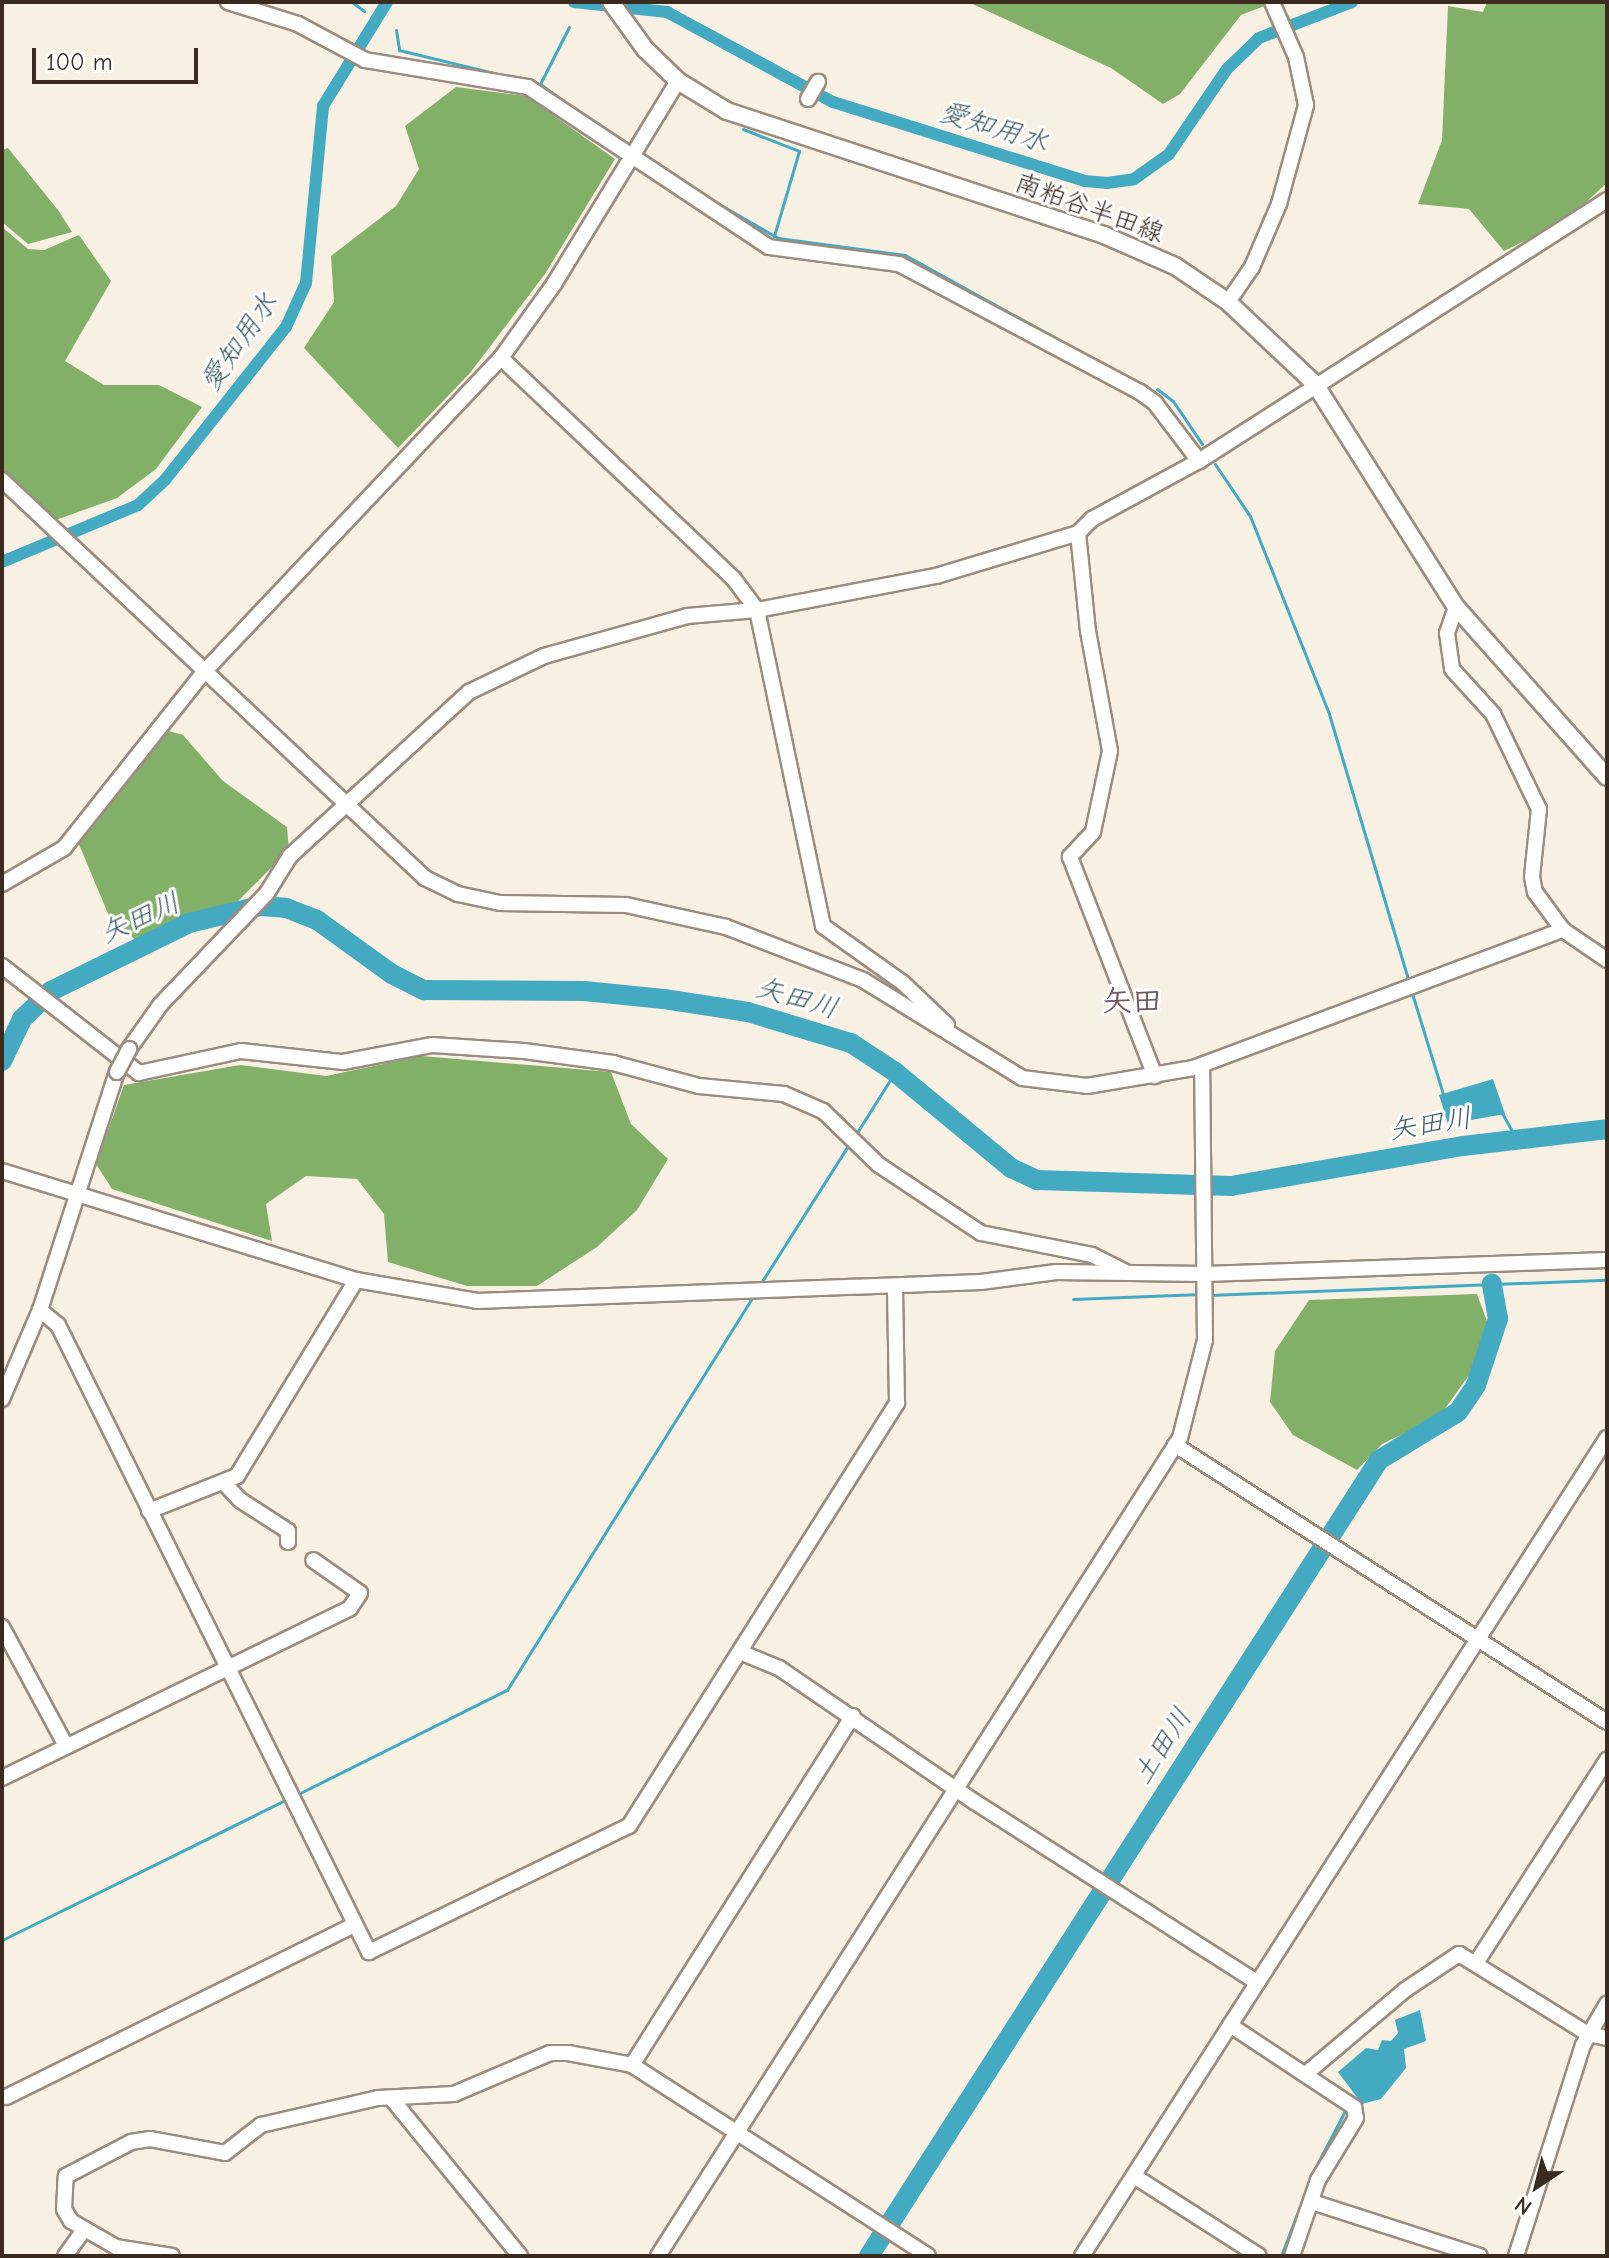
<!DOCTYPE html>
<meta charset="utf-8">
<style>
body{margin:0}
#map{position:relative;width:1609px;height:2258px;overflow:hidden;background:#f8f0e2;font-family:"Comic Neue","Klee One",sans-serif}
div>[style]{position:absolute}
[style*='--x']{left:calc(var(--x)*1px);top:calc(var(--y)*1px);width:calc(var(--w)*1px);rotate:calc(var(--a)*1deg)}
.forest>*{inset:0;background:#83b069}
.water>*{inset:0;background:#43aac2}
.stream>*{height:3px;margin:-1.5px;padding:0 1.5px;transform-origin:1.5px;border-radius:1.5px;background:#43aac2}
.canal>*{height:12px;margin:-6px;padding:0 6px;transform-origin:6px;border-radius:6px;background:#43aac2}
.river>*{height:20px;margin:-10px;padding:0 10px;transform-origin:10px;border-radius:10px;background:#43aac2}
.roads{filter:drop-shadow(2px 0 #9a8d80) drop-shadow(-2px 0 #9a8d80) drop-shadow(0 2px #9a8d80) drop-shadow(0 -2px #9a8d80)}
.minor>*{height:14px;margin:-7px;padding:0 7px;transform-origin:7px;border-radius:7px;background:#fff}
.major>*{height:16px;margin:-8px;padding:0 8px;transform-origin:8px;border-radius:8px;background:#fff}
.bridges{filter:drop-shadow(2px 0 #9a8d80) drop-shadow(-2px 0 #9a8d80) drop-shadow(0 2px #9a8d80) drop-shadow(0 -2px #9a8d80)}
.minor-bridge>*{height:14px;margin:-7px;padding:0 7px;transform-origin:7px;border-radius:7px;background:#fff}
span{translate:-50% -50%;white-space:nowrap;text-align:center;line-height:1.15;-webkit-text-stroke:6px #fff;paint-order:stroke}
.street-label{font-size:26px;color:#3b2a1e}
.water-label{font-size:28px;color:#3e5d60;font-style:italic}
.quarter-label{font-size:30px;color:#70585d;font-weight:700}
.frame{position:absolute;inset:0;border:4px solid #3b2a1e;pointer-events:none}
.north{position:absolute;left:1497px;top:2146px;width:80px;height:80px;-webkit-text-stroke:6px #fff;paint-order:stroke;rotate:215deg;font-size:22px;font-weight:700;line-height:32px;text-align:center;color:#3b2a1e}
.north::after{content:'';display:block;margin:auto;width:28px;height:36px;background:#3b2a1e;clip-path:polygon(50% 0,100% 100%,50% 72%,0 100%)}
.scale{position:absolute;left:32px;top:48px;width:166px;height:36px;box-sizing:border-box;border:4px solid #3b2a1e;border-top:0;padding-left:10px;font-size:24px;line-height:28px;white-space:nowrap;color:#3b2a1e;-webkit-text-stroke:6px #fff;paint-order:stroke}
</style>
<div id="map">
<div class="forest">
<div style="clip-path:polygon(968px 2px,1265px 2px,1267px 5px,1241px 15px,1180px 94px,1163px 104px,1111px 68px)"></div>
<div style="clip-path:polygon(1487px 2px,1607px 2px,1607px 183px,1564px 222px,1504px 251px,1469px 209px,1418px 204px,1442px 140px,1448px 6px,1483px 12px)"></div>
<div style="clip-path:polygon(456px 87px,526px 96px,615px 159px,545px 274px,470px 373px,398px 448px,304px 348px,334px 302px,331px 256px,396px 206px,419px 169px,405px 126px)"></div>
<div style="clip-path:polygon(8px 148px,58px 210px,72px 232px,28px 244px,2px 222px,2px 150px)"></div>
<div style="clip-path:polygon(2px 227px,28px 249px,44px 250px,79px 235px,111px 281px,65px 361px,104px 385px,159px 385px,202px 407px,156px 469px,117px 498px,53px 521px,2px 472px)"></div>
<div style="clip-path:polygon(165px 730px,183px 735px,223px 781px,287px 827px,289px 850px,236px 903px,192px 916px,140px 944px,109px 916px,78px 842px)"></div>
<div style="clip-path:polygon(421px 1056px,611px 1072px,631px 1124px,668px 1159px,637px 1210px,597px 1247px,537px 1286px,467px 1286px,388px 1262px,384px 1214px,357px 1179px,306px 1176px,266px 1204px,272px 1241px,112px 1189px,96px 1164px,124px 1085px,240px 1065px,326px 1076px)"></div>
<div style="clip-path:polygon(1477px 1294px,1489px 1327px,1477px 1364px,1439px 1417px,1382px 1444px,1357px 1470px,1293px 1435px,1270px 1402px,1275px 1351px,1309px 1300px)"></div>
</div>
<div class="water">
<div style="clip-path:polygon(1493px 1079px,1505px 1114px,1448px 1124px,1439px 1095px)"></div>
<div style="clip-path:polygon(1420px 2010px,1426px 2041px,1404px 2049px,1406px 2068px,1381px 2099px,1362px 2104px,1338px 2072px,1366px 2048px,1378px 2050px,1382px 2040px,1391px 2041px,1398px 2033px,1395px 2020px)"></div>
</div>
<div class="stream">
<div style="--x:352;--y:2;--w:15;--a:37"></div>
<div style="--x:569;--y:27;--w:64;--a:117"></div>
<div style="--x:540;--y:84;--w:59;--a:36.1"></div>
<div style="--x:396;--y:30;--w:20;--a:81"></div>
<div style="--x:399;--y:50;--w:119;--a:13.6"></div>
<div style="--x:743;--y:129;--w:60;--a:21.4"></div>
<div style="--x:799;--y:151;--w:89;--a:106.4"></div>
<div style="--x:700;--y:193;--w:90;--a:30"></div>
<div style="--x:778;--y:238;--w:128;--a:7.6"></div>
<div style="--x:905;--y:255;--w:238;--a:28.9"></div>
<div style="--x:1157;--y:389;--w:20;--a:37"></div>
<div style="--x:1173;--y:401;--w:52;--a:56"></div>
<div style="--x:1215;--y:464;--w:63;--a:56.1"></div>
<div style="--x:1250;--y:516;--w:213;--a:68.2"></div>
<div style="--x:1329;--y:714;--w:281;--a:73.4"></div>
<div style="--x:1411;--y:990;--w:109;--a:72.9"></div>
<div style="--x:1502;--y:1113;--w:29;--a:61"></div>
<div style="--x:856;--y:1134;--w:73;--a:-57.8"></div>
<div style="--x:759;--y:1286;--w:168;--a:-57.6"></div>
<div style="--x:1209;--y:1295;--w:398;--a:-2.2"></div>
<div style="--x:1073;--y:1299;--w:128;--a:-2.2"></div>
<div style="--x:296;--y:1795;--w:236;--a:-26.5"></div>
<div style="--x:507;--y:1690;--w:464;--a:-58"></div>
<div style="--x:2;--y:1940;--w:320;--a:-26.3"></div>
<div style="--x:1281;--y:2256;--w:90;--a:-69.1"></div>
<div style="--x:1313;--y:2172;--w:71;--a:-62.4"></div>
</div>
<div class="canal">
<div style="--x:574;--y:2;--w:94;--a:6.1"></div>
<div style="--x:667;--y:12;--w:189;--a:28.5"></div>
<div style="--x:833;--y:102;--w:264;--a:17.4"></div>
<div style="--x:1085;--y:181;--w:22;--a:5"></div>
<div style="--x:1107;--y:183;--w:27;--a:-8"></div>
<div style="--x:1134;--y:179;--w:43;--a:-35.5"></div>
<div style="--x:1169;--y:154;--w:103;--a:-55.7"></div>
<div style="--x:1227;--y:69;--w:45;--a:-44.1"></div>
<div style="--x:1259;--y:38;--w:100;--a:-21.2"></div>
<div style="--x:2;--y:562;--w:147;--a:-22.7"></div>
<div style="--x:138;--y:505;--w:37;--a:-43"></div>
<div style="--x:165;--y:480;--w:195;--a:-51.7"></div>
<div style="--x:286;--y:327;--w:48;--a:-65.6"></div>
<div style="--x:306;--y:283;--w:178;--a:-84.5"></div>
<div style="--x:323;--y:106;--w:122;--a:-58.4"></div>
</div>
<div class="river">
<div style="--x:2;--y:1061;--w:47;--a:-64.5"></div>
<div style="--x:22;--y:1019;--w:40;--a:-44"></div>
<div style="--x:51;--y:991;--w:154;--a:-26.2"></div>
<div style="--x:189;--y:923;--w:73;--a:-13.5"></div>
<div style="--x:260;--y:906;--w:26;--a:4"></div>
<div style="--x:286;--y:908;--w:33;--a:21"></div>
<div style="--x:317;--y:920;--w:92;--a:35.8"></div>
<div style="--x:392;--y:974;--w:36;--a:27"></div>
<div style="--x:424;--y:990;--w:160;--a:0.4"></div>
<div style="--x:584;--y:991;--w:80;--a:5.7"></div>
<div style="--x:664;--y:999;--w:85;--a:8.8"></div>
<div style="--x:748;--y:1012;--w:108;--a:16.8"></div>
<div style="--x:851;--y:1043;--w:53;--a:33.4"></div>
<div style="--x:895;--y:1072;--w:151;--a:39.6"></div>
<div style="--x:1011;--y:1168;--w:29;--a:25"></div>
<div style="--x:1037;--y:1180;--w:194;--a:1.8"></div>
<div style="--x:1231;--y:1186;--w:235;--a:-9.8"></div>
<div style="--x:1463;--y:1146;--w:145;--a:-6.7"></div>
<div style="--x:869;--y:2256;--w:945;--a:-57.35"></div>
<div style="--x:1379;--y:1460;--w:92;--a:-31.3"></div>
<div style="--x:1458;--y:1412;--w:32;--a:-56"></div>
<div style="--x:1476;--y:1385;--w:70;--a:-71.6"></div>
<div style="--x:1498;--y:1319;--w:36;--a:-100"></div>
</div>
<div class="roads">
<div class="minor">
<div style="--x:228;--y:2;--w:73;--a:17.4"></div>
<div style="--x:298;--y:24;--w:76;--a:28.2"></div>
<div style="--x:365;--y:60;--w:165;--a:9.4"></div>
<div style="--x:528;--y:87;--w:289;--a:33.6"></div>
<div style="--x:769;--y:247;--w:131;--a:7.5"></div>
<div style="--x:899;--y:264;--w:273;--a:28"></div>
<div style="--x:1140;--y:392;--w:19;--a:36"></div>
<div style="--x:1155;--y:403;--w:73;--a:52.8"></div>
<div style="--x:808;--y:99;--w:20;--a:-60"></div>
<div style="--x:1228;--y:302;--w:42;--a:-55.6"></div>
<div style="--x:1252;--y:267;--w:69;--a:-66.8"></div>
<div style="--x:1279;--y:204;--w:103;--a:-74.7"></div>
<div style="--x:1306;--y:105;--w:49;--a:-101.8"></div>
<div style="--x:1296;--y:57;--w:60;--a:-113.6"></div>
<div style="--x:501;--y:358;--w:320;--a:43.5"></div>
<div style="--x:733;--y:578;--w:40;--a:53"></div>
<div style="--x:757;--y:610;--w:323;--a:78.2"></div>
<div style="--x:823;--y:926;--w:98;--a:35.5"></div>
<div style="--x:903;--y:983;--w:61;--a:43.7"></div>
<div style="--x:2;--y:480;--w:581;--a:43.26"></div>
<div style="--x:425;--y:878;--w:37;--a:26"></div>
<div style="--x:458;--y:894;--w:43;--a:12.1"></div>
<div style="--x:500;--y:903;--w:126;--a:0.9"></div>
<div style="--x:626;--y:905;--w:102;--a:12.4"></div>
<div style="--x:726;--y:927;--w:147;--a:21.1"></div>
<div style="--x:863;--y:980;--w:187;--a:31.6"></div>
<div style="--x:1022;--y:1078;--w:65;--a:7"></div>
<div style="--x:1087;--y:1086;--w:108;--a:-9.6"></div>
<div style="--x:1193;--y:1068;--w:395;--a:-20.5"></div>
<div style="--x:1078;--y:533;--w:99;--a:84.2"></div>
<div style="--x:1088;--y:631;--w:122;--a:79.6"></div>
<div style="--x:1110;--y:751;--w:83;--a:101.9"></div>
<div style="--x:1093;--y:832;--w:34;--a:133"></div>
<div style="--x:1070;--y:857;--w:235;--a:68.8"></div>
<div style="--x:1456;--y:607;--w:28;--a:109"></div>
<div style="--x:1447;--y:633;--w:36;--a:82"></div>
<div style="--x:1452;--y:669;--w:61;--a:47.7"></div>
<div style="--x:1493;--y:714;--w:106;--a:64.2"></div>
<div style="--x:1539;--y:809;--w:68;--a:95.9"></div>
<div style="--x:1532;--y:877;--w:15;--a:79"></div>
<div style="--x:1535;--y:892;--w:47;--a:53.6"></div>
<div style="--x:1563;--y:930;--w:53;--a:34.3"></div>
<div style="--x:2;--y:884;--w:72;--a:-30.1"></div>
<div style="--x:64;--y:848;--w:223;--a:-51.5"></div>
<div style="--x:203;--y:673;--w:434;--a:-46.6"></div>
<div style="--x:501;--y:358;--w:91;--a:-54.4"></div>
<div style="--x:554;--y:284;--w:238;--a:-58.6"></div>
<div style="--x:2;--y:966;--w:174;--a:38"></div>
<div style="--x:139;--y:1073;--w:104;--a:-12.2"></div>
<div style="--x:241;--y:1051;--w:103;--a:6.2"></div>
<div style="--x:343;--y:1062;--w:91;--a:-10.8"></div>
<div style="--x:432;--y:1045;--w:92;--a:3.7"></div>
<div style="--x:524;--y:1051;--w:90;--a:7.7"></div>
<div style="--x:613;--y:1063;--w:89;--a:15"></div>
<div style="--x:699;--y:1086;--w:85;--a:5.4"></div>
<div style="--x:784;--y:1094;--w:43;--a:23.6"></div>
<div style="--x:823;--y:1111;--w:78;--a:44"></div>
<div style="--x:879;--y:1165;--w:123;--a:33.7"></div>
<div style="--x:981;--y:1233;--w:113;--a:11.2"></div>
<div style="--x:1092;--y:1255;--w:40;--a:26.6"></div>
<div style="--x:129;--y:1049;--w:55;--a:-54.6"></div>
<div style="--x:161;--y:1004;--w:153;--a:-46.3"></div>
<div style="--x:267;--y:893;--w:44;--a:-58.1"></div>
<div style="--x:290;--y:856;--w:243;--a:-42.5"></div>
<div style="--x:469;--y:692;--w:83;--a:-25.6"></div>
<div style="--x:544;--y:656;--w:148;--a:-15.6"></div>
<div style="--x:687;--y:616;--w:70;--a:-4.9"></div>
<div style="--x:757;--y:610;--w:182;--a:-10.8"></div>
<div style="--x:936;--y:576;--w:148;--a:-16.8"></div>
<div style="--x:1078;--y:533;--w:20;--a:-45"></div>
<div style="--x:1092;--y:519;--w:122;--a:-28.5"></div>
<div style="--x:1199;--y:461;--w:484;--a:-32.6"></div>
<div style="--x:2;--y:1171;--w:370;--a:17.1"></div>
<div style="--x:356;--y:1280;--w:123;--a:9.8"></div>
<div style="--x:477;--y:1301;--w:504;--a:-2.16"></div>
<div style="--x:981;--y:1282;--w:76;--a:-7.6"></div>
<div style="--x:1056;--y:1272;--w:149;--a:0.8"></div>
<div style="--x:1205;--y:1274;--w:402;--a:-2"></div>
<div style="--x:40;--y:1310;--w:23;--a:40"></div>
<div style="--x:58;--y:1325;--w:700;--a:63.62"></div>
<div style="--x:369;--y:1952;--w:289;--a:-25.9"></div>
<div style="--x:629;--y:1826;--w:501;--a:-57.64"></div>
<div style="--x:897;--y:1403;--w:117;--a:-91"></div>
<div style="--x:2;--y:1399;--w:97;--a:-66.9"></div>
<div style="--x:40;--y:1310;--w:250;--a:-72.1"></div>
<div style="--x:1175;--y:1445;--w:513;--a:32.67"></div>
<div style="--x:225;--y:1484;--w:22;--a:47"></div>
<div style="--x:240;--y:1500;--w:57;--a:32.9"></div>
<div style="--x:288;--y:1531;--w:11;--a:90"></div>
<div style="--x:149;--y:1511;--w:95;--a:-21.7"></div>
<div style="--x:237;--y:1476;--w:229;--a:-58.7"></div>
<div style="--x:2;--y:1627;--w:135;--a:61.7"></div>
<div style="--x:740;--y:1652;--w:42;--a:22.3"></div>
<div style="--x:779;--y:1668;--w:237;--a:34.4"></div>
<div style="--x:975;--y:1802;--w:335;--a:32.6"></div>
<div style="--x:2;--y:1778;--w:387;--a:-26"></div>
<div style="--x:350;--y:1608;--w:18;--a:-56"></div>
<div style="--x:360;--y:1593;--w:57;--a:-144.9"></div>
<div style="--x:1476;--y:1963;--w:242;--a:-57.2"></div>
<div style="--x:1230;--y:2025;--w:149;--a:33.5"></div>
<div style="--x:1354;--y:2107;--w:11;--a:80"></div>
<div style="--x:1356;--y:2118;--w:73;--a:121.5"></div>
<div style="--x:1318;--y:2180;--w:80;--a:108.9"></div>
<div style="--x:632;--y:2065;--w:413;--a:-57.7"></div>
<div style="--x:1308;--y:2072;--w:127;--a:-40.2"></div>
<div style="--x:1405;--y:1990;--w:65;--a:-33.7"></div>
<div style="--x:1459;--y:1954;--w:152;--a:31.8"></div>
<div style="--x:1588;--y:2034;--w:19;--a:12"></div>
<div style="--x:6;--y:2097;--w:386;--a:-26.3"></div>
<div style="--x:392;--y:2099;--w:203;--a:50.8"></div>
<div style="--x:1134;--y:2176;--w:148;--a:32.6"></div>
<div style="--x:1312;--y:2202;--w:176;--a:17.8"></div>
<div style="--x:65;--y:2256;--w:31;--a:-54"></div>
<div style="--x:172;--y:2256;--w:57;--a:-170.9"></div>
<div style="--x:116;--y:2247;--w:52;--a:-150"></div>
<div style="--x:71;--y:2221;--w:14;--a:-120"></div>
<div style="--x:64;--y:2209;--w:33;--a:-87"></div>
<div style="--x:66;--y:2176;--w:73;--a:-27.6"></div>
<div style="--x:131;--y:2142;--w:19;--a:-9"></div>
<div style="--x:150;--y:2139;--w:76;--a:10.6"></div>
<div style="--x:225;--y:2153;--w:46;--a:-37.9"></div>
<div style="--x:261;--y:2125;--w:120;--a:-13"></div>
<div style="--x:378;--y:2098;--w:76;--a:-3"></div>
<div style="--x:454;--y:2094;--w:104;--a:-23.1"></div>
<div style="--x:550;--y:2053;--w:18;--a:0"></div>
<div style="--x:568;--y:2053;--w:65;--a:10.6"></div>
<div style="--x:632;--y:2065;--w:352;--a:32.8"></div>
<div style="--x:658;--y:2256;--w:970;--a:-57.46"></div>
<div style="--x:1180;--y:1438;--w:101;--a:-75.7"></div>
<div style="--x:1205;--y:1340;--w:275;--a:-90.6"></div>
<div style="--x:1082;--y:2256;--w:972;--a:-57.31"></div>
<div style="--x:1516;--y:2256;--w:221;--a:-72.4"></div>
<div style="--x:1583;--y:2045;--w:48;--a:-59.7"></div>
</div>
<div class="major">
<div style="--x:611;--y:2;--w:58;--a:54.1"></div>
<div style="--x:645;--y:49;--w:46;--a:44.1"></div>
<div style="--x:678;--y:81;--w:57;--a:31.5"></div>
<div style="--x:727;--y:111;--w:397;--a:18.2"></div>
<div style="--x:1104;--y:235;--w:77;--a:23.6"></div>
<div style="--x:1175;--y:266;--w:64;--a:34.2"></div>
<div style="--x:1228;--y:302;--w:120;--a:43.3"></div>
<div style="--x:1315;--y:384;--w:264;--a:57.7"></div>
<div style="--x:1456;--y:607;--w:227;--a:48.4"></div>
</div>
</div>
<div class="bridges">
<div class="minor-bridge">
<div style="--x:117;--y:1072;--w:26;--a:-62"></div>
</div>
</div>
<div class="street-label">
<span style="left:1089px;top:209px;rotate:20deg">南粕谷半田線</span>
</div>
<div class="water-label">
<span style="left:994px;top:127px;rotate:17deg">愛知用水</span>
<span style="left:239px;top:342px;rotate:-55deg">愛知用水</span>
<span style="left:140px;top:918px;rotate:-24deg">矢田川</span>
<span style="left:797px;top:998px;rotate:16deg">矢田川</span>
<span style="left:1430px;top:1124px;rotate:-9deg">矢田川</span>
<span style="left:1162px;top:1746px;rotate:-57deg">土田川</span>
</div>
<div class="quarter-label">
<span style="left:1132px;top:1002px">矢田</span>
</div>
<div class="frame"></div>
<div class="north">N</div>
<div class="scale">100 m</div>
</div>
